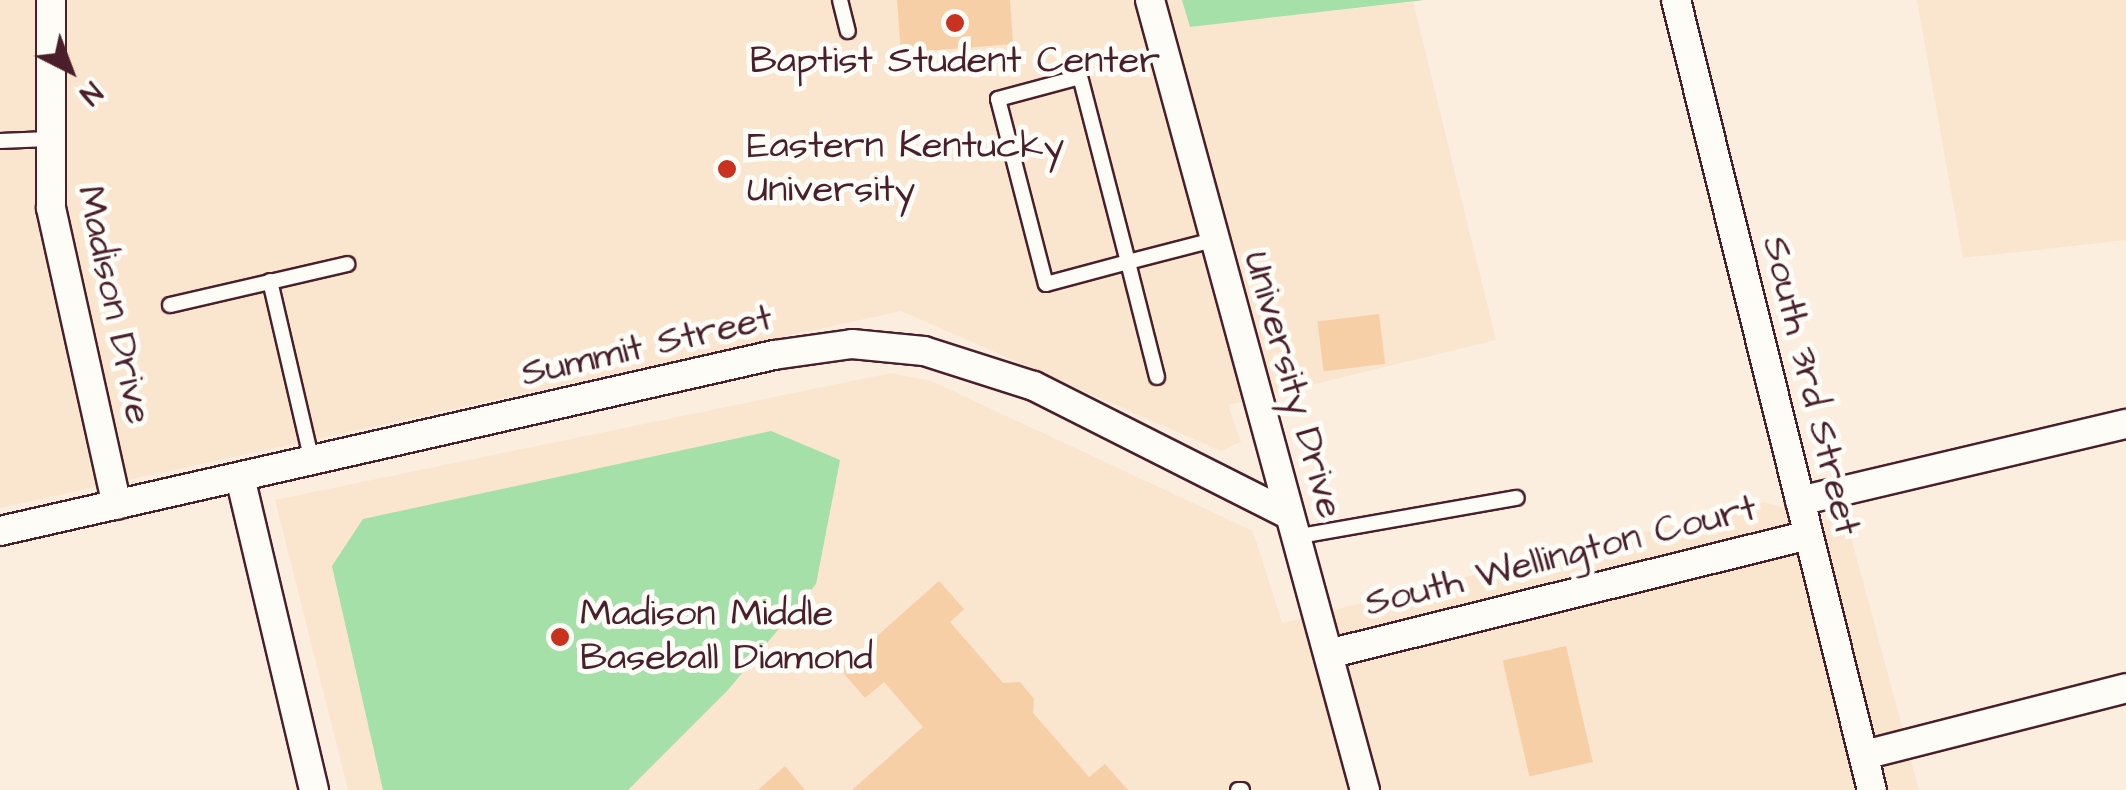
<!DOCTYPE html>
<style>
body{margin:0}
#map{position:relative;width:2126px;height:790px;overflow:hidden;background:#fbeedf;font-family:"Architects Daughter",sans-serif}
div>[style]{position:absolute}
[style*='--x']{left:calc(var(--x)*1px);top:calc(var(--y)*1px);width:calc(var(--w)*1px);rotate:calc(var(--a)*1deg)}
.built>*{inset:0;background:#fae5ce}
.green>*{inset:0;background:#a4e0a7}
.building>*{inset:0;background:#f7cfa6;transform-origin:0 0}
.roads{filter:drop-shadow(2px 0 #4a1f2b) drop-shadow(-2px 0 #4a1f2b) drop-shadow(0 2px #4a1f2b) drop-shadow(0 -2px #4a1f2b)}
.service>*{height:14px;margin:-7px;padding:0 7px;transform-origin:7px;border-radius:7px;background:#fdfcf7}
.minor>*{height:28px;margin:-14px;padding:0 14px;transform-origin:14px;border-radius:14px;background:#fdfcf7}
.dots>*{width:28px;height:28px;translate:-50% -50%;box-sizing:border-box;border:5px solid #fdfcf7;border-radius:50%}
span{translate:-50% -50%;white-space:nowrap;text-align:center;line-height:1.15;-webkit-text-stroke:10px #fdfcf7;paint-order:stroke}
.poi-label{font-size:38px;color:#4a1f2b}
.left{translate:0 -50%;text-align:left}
.street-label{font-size:38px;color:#4a1f2b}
.north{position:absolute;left:20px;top:20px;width:100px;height:100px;-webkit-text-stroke:8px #fdfcf7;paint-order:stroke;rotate:138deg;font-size:28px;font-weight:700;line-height:40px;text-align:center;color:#4a1f2b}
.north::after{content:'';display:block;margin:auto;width:35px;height:45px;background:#4a1f2b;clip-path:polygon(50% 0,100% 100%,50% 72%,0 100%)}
</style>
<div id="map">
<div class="built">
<div style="clip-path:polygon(0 0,1182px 0,1190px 27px,1413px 2px,1496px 340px,1228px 405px,1241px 442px,1221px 451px,901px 311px,0 508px)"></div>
<div style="clip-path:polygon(1917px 0,2126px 0,2126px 240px,1963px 258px)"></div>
<div style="clip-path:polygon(891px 373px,931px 381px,1253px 531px,1282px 623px,1764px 502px,1848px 526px,1919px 790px,348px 790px,275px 500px)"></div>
</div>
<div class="green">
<div style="clip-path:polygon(1182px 0,1425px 0,1190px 27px)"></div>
<div style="clip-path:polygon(771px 431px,840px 460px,816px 584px,728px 690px,628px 790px,383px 790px,332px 566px,363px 519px)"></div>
</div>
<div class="building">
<div style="clip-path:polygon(897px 0,1010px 0,1013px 44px,901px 53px)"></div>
<div style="left:1379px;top:314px;width:50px;height:62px;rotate:83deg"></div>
<div style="clip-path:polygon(939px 581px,964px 609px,950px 622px,1003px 683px,1020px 682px,1034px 699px,1033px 713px,1089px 777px,1105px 764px,1128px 790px,852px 790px,923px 727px,884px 682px,865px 698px,840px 669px)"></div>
<div style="left:1566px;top:646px;width:119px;height:65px;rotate:77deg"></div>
<div style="clip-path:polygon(785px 766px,805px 790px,758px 790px)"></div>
</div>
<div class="roads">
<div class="service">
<div style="--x:840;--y:0;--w:32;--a:76"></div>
<div style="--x:0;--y:141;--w:49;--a:-2.3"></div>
<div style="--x:270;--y:281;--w:185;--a:76.9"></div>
<div style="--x:170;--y:305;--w:182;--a:-13"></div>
<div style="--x:1157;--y:377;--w:119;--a:-104.2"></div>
<div style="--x:1128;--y:262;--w:191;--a:-104.5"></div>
<div style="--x:1080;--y:77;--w:85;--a:165"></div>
<div style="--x:998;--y:99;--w:191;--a:75.5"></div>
<div style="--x:1046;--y:284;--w:85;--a:-15"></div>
<div style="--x:1128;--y:262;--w:88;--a:-14.5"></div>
<div style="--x:1295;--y:537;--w:225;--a:-10"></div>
<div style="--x:1238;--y:790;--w:4;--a:0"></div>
</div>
<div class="minor">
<div style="--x:51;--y:0;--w:208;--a:90"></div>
<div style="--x:51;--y:208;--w:304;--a:77.5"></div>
<div style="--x:1150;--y:0;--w:819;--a:74.78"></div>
<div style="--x:1676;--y:0;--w:814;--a:76.07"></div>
<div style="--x:240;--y:477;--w:322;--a:76.7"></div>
<div style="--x:1800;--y:501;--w:335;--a:-13.3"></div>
<div style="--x:0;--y:531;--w:794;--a:-12.81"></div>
<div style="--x:774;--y:355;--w:79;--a:-8"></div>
<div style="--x:852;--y:344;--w:72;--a:5.6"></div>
<div style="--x:924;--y:351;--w:115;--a:17.7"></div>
<div style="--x:1034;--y:386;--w:284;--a:26.8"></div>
<div style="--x:1332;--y:653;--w:490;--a:-13.9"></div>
<div style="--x:1864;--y:755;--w:270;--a:-14.3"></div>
</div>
</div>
<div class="dots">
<div style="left:955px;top:23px;background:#c8321e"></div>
<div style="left:727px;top:169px;background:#c8321e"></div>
<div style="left:560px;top:637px;background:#c8321e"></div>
</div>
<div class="poi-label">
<span style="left:955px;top:62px">Baptist Student Center</span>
<span class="left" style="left:747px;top:169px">Eastern Kentucky<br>University</span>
<span class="left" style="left:580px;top:637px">Madison Middle<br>Baseball Diamond</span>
</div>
<div class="street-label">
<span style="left:113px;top:305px;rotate:78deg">Madison Drive</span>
<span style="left:647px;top:347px;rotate:-13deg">Summit Street</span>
<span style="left:1292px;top:385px;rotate:74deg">University Drive</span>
<span style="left:1810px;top:386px;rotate:76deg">South 3rd Street</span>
<span style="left:1561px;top:557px;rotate:-14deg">South Wellington Court</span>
</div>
<div class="north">N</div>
</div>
